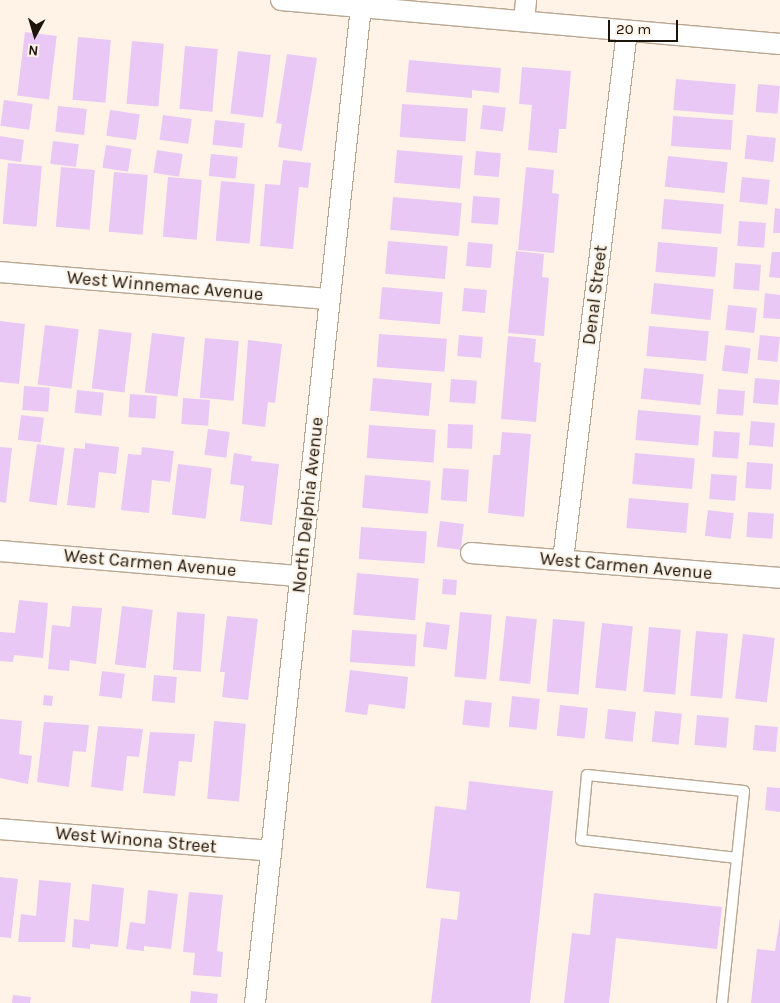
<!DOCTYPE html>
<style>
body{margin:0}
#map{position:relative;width:780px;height:1003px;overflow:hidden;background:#fef3e6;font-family:Karla,sans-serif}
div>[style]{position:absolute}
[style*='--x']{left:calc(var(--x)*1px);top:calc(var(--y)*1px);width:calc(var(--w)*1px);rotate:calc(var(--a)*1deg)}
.building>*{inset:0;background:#eac8f6;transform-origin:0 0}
.roads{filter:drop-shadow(1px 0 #b8a691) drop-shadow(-1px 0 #b8a691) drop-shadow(0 1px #b8a691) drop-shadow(0 -1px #b8a691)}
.lane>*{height:10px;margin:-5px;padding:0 5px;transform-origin:5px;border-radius:5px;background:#fff}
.street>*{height:20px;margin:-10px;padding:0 10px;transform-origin:10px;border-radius:10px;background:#fff}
span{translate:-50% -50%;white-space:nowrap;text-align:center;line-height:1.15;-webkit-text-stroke:4px #fef3e6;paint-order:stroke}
.street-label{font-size:18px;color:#1b150c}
.north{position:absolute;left:10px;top:10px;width:50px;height:50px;-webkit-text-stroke:4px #fef3e6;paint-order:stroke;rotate:186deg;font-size:14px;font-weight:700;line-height:20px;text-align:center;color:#1b150c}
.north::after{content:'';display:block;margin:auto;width:18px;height:22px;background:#1b150c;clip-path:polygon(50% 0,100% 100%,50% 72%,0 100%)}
.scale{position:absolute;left:608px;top:20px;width:70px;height:22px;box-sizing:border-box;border:2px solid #1b150c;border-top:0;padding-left:6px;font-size:15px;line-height:18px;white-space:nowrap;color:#1b150c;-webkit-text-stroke:4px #fef3e6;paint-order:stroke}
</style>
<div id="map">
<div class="building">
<div style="left:25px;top:32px;width:32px;height:64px;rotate:7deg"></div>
<div style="left:78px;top:37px;width:33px;height:63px;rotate:5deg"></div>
<div style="left:132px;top:41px;width:32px;height:63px;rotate:5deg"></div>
<div style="left:185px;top:46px;width:33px;height:63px;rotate:5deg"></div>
<div style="left:238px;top:51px;width:33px;height:63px;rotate:7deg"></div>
<div style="clip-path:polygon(287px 54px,317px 58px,302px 151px,278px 147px,282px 124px,276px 123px)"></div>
<div style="clip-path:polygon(409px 60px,501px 68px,499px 93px,472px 90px,472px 98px,406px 92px)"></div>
<div style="clip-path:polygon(522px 67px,571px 71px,566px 129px,559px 129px,557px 153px,528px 150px,532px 105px,519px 104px)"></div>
<div style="left:676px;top:79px;width:60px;height:31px;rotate:5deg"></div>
<div style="left:758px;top:84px;width:22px;height:28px;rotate:5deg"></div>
<div style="left:4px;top:100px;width:29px;height:26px;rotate:8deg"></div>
<div style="left:402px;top:104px;width:66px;height:33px;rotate:4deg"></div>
<div style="left:483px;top:105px;width:23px;height:24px;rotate:7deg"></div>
<div style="left:58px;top:106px;width:29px;height:26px;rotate:6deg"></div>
<div style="left:110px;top:110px;width:30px;height:26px;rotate:8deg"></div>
<div style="left:163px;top:115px;width:29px;height:25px;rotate:8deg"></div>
<div style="left:673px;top:116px;width:60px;height:30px;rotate:4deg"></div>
<div style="left:215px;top:120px;width:30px;height:25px;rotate:6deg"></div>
<div style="left:747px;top:135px;width:29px;height:24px;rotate:6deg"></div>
<div style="clip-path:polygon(0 136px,24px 140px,21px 162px,0 159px)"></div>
<div style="left:53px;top:141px;width:26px;height:23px;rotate:7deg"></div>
<div style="left:106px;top:145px;width:26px;height:23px;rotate:9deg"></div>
<div style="left:157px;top:150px;width:26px;height:23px;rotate:9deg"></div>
<div style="left:397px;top:150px;width:66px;height:33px;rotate:5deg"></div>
<div style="left:476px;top:151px;width:25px;height:24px;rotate:5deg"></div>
<div style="left:211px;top:154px;width:27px;height:22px;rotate:6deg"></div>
<div style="left:668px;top:156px;width:60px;height:31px;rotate:6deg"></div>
<div style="clip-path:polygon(283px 160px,311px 163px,308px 188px,299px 187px,293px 249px,260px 246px,265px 184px,280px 185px)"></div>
<div style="left:8px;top:163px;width:34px;height:61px;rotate:5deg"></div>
<div style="left:61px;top:167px;width:34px;height:60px;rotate:5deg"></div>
<div style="clip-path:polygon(526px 167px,554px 170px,552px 193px,559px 194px,554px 253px,518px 250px)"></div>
<div style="left:114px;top:172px;width:34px;height:60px;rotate:5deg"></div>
<div style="left:168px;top:177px;width:34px;height:60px;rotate:5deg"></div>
<div style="left:742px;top:177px;width:28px;height:25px;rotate:6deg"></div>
<div style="left:221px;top:181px;width:34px;height:60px;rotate:5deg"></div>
<div style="left:473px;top:196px;width:27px;height:27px;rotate:4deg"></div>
<div style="left:393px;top:197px;width:69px;height:33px;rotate:5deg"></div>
<div style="left:664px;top:199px;width:60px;height:30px;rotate:5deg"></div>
<div style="clip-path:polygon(775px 208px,780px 209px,780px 233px,773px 233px)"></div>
<div style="left:739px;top:221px;width:27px;height:25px;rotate:4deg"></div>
<div style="left:388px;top:241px;width:60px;height:33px;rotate:5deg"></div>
<div style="left:468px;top:242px;width:25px;height:24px;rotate:5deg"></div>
<div style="left:658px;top:242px;width:60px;height:30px;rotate:5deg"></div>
<div style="clip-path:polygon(516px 251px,544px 254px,542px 277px,549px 278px,544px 336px,508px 333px)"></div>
<div style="clip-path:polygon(772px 252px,780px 252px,780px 278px,769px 277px)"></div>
<div style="left:735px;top:263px;width:26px;height:26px;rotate:4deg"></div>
<div style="left:654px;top:283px;width:60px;height:31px;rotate:6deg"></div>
<div style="left:382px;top:287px;width:61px;height:32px;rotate:5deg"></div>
<div style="left:464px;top:288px;width:23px;height:23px;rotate:5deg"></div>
<div style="clip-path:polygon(765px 293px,780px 295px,780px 319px,763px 318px)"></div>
<div style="left:728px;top:305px;width:29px;height:25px;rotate:6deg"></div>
<div style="clip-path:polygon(0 321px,25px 324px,19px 384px,0 382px)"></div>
<div style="left:45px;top:325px;width:34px;height:60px;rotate:7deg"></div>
<div style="left:649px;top:326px;width:60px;height:30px;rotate:5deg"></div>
<div style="left:99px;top:329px;width:33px;height:60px;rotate:7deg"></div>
<div style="left:152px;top:333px;width:33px;height:60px;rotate:7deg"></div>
<div style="left:379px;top:334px;width:68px;height:33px;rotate:4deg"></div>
<div style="left:459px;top:335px;width:24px;height:21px;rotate:5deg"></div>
<div style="left:760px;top:335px;width:20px;height:25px;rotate:6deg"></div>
<div style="clip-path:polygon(508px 336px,536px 339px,534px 362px,541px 363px,536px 422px,501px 419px)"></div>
<div style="left:205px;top:338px;width:34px;height:60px;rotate:5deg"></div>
<div style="clip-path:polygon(248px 340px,282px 344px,275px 403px,268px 402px,265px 427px,242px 424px)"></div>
<div style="left:725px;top:345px;width:26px;height:26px;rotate:7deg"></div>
<div style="left:644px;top:368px;width:60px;height:31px;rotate:6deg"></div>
<div style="left:373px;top:378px;width:59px;height:33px;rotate:5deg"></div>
<div style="left:755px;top:378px;width:25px;height:25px;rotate:5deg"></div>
<div style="left:451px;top:379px;width:26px;height:23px;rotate:4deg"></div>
<div style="left:24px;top:386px;width:26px;height:24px;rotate:4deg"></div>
<div style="left:718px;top:389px;width:27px;height:25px;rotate:4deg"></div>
<div style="left:77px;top:390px;width:27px;height:23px;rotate:6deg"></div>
<div style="left:130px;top:394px;width:27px;height:23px;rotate:4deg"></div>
<div style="left:183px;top:398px;width:27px;height:26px;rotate:4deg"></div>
<div style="left:638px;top:410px;width:63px;height:30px;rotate:5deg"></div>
<div style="left:21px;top:415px;width:23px;height:25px;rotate:7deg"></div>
<div style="left:751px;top:421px;width:24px;height:24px;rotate:5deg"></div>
<div style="left:448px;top:424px;width:25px;height:24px;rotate:2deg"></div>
<div style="left:369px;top:425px;width:67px;height:33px;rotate:4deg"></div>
<div style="left:208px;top:429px;width:22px;height:26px;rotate:8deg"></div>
<div style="left:714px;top:431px;width:26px;height:26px;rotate:4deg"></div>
<div style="clip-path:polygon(502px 432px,531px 434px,524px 517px,488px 513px,493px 455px,500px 455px)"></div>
<div style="clip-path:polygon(85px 443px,119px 447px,116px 474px,99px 472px,95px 508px,67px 505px,74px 448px,85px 449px)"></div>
<div style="left:37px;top:444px;width:28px;height:58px;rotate:8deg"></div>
<div style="clip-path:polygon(0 447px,12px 448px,6px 503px,0 502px)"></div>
<div style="clip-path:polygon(142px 447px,174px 451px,170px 482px,152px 480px,149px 513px,121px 510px,128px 454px,141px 455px)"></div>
<div style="clip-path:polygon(234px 453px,252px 456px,251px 461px,279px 464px,272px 525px,240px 521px,244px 486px,230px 484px)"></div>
<div style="left:635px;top:453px;width:60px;height:31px;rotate:5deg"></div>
<div style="left:747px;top:462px;width:26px;height:26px;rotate:4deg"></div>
<div style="left:178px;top:464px;width:34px;height:51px;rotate:7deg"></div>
<div style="left:443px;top:468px;width:26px;height:32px;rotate:4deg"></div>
<div style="left:711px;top:474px;width:26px;height:25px;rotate:4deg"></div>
<div style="left:365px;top:475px;width:66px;height:33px;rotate:5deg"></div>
<div style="left:629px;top:498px;width:60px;height:30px;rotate:5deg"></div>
<div style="left:708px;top:510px;width:26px;height:26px;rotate:7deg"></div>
<div style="left:748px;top:512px;width:26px;height:25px;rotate:4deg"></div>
<div style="left:440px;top:521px;width:24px;height:26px;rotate:7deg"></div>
<div style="left:361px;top:527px;width:66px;height:32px;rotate:4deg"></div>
<div style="left:357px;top:573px;width:62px;height:42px;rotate:5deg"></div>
<div style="left:443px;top:579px;width:14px;height:15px;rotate:4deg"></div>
<div style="clip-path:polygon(19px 600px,48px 603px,43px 658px,14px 655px,13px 662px,0 661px,0 632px,15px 633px)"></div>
<div style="clip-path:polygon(72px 606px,102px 608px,96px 664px,70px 660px,69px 671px,48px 669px,52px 625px,70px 627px)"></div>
<div style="left:122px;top:606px;width:31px;height:59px;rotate:7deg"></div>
<div style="left:177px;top:612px;width:28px;height:58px;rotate:4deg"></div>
<div style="left:460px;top:612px;width:32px;height:65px;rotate:5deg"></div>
<div style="clip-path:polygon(227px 616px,258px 619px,248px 700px,222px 697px,225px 672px,220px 672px)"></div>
<div style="left:506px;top:616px;width:31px;height:65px;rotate:6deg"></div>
<div style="left:553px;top:619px;width:32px;height:73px;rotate:5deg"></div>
<div style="left:426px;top:622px;width:24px;height:25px;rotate:7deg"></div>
<div style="left:602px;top:623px;width:31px;height:65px;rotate:6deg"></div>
<div style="left:649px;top:627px;width:32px;height:65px;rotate:5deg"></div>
<div style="left:352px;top:630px;width:65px;height:32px;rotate:4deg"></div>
<div style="left:696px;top:631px;width:32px;height:65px;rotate:5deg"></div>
<div style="left:743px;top:634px;width:32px;height:65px;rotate:7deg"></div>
<div style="clip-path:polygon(350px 670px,408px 677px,405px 709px,369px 704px,367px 715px,345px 712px)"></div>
<div style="left:102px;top:671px;width:23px;height:25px;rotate:7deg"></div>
<div style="left:154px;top:675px;width:23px;height:26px;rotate:5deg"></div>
<div style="left:44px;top:695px;width:9px;height:10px;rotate:6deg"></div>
<div style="left:512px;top:696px;width:28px;height:31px;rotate:6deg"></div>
<div style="left:465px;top:700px;width:27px;height:25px;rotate:6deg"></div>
<div style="left:560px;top:705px;width:28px;height:31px;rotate:6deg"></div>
<div style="left:608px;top:709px;width:28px;height:30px;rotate:6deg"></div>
<div style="left:655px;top:711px;width:27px;height:31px;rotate:6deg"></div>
<div style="left:697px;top:715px;width:32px;height:30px;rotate:5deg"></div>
<div style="clip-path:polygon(0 719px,22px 721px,19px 754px,32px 756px,28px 784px,0 778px)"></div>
<div style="left:214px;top:721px;width:32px;height:78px;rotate:5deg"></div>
<div style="clip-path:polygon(44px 722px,89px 725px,86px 752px,73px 751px,69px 787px,37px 782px)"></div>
<div style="left:755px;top:725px;width:23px;height:25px;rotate:5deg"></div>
<div style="clip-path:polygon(98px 726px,143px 729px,139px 757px,127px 756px,123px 791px,91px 787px)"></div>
<div style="clip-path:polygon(150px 732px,195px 734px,192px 762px,179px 761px,175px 796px,143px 793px)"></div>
<div style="clip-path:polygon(469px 781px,553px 791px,530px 1003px,431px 1003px,441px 918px,457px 920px,460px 892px,426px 888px,435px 806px,466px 810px)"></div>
<div style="clip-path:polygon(767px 787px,780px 788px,780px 812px,765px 810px)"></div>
<div style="clip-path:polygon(0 877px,18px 879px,11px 938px,0 937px)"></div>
<div style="clip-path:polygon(39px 880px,71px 883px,65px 942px,18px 942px,21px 914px,36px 916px)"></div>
<div style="clip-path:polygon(92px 884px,124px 888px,118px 947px,90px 944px,90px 949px,72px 947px,74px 919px,89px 921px)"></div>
<div style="clip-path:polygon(148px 890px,178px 894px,171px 949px,144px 946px,144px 951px,126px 949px,130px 922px,145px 924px)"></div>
<div style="clip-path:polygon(189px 892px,223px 895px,217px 951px,223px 952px,221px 977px,193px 975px,195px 953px,183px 952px)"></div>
<div style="clip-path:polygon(594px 893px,722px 907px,717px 949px,616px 938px,609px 1003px,564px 1003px,572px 933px,590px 935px)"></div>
<div style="clip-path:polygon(780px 918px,780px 1003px,751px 1003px,757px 949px,775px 951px)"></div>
<div style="clip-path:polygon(191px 991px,218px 994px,217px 1003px,190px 1003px)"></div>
<div style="clip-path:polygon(13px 995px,31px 997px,30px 1003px,12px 1003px)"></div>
</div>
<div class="roads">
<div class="lane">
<div style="--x:722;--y:1003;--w:146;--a:-84.1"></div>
<div style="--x:737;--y:858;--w:67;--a:-84"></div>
<div style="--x:744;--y:791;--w:158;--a:-174.2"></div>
<div style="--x:587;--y:775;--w:65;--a:95.3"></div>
<div style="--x:581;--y:840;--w:157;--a:6.6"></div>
</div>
<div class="street">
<div style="--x:281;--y:0;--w:501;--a:5.04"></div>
<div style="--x:524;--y:20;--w:20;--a:-84"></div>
<div style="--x:0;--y:272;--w:331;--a:4.7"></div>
<div style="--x:0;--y:551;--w:301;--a:4.8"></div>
<div style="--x:471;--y:553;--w:310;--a:4.6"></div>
<div style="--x:563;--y:560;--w:533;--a:-83.1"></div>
<div style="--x:0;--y:829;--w:272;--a:4.6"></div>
<div style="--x:255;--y:1003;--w:1002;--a:-83.93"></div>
</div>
</div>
<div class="street-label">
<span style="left:165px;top:286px;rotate:5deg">West Winnemac Avenue</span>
<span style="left:595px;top:295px;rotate:-83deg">Denal Street</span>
<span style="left:308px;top:505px;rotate:-84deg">North Delphia Avenue</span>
<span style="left:150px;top:563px;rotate:5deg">West Carmen Avenue</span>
<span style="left:626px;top:566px;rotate:5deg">West Carmen Avenue</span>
<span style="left:136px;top:840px;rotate:5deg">West Winona Street</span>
</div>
<div class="north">N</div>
<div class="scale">20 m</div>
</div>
